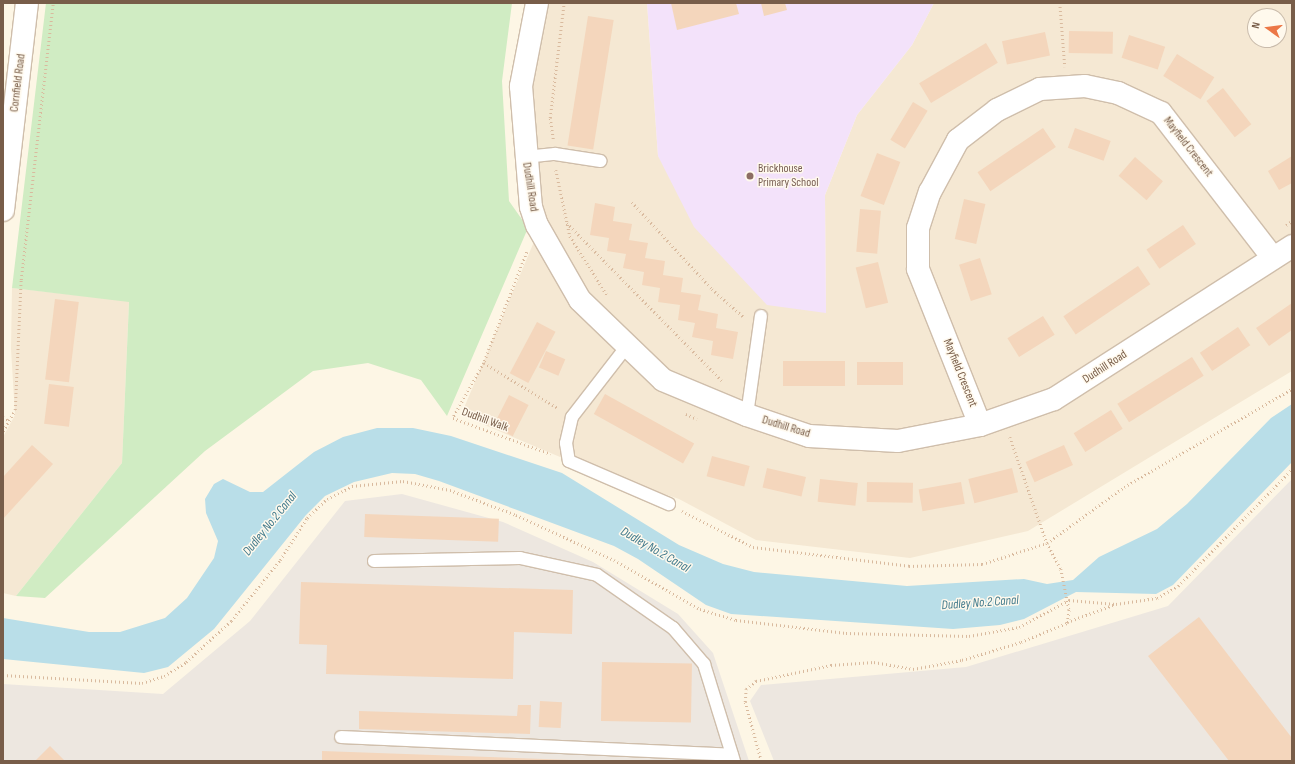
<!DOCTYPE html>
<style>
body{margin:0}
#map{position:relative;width:1295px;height:764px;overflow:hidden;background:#fdf6e5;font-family:"Sofia Sans Condensed",sans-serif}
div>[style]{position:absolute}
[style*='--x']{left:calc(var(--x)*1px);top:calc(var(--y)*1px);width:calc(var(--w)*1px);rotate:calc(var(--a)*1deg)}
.residential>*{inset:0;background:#f5e8d3}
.industrial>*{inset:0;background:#ede7e0}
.education>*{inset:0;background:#f3e2fa}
.green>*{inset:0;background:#d0ecc3}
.water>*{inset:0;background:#b9dee8}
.building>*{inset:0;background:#f4d6bc;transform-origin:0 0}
.path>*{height:2.5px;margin-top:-1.25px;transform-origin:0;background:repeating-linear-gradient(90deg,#d9ba9e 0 1px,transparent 0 4px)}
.roads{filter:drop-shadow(1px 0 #cfbeab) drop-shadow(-1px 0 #cfbeab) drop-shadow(0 1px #cfbeab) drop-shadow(0 -1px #cfbeab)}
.lane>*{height:12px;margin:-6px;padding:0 6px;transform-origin:6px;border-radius:6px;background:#fff}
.street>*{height:22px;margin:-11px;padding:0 11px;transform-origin:11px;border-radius:11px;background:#fff}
.path-bridge>*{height:2.5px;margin-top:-1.25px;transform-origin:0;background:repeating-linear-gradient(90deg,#d9ba9e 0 1px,transparent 0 4px)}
.dots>*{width:11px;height:11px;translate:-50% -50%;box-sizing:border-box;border:2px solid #fff9ed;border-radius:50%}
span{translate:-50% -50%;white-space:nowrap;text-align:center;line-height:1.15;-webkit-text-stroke:3px #fff9ed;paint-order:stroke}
.street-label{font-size:12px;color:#785d49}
.education-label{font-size:12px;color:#785e54}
.left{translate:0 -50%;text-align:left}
.water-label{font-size:13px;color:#417a8c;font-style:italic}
.frame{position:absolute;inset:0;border:4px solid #785d49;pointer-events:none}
.north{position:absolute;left:1247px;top:8px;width:40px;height:40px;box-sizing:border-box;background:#fff9ed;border:1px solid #c9bbab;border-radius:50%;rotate:284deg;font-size:11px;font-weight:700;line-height:16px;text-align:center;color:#785d49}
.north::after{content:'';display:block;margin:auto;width:14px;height:18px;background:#ec7746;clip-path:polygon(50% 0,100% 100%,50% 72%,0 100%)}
</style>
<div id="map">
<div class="residential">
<div style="clip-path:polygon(evenodd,545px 3px,647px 3px,658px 156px,826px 313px,825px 195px,857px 115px,912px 45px,934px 3px,1292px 3px,1292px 371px,1028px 531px,910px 558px,756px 540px,679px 499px,579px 465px,461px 415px,544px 218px,536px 163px,531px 77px,545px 3px,1255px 16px,1279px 16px,1279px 40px,1255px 40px,1255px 16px)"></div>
<div style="clip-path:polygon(12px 288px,129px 301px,122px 463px,16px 596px,3px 593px,3px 437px,15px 415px,11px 349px)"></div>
</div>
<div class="industrial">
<div style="clip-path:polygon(1292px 479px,1292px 761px,774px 761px,750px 701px,761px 685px,966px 667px,1168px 606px)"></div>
<div style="clip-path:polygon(402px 494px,503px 522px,593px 562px,678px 614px,713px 653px,749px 761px,3px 761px,3px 684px,163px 694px,250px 621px,345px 501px)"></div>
</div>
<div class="education">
<div style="clip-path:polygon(647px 3px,934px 3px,912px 45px,857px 115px,825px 195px,826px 313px,767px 305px,694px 227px,658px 156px)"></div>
</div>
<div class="green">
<div style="clip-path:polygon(46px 3px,512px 3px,502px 81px,509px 201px,528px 228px,447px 416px,421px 380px,368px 363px,313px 371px,205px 451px,45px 598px,16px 596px,122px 463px,129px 302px,12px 288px)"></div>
</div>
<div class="water">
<div style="clip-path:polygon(1292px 404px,1292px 462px,1173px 585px,1156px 594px,1076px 592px,1024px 619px,1000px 625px,953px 629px,731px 614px,706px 605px,638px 559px,614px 546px,439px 481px,415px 474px,392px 473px,354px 482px,325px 496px,306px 515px,214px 629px,168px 667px,144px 673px,3px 659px,3px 618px,89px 632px,120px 632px,165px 618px,187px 598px,214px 558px,218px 541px,206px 513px,205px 499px,214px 484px,223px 479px,250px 492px,263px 492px,314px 452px,343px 437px,377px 428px,413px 428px,451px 436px,562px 473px,679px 545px,723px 564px,754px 572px,907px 586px,1024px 579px,1047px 584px,1073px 580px,1099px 557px,1157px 529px,1187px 504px,1271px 418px)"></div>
</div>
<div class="building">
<div style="clip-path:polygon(671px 3px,736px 3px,739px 14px,677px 30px)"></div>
<div style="clip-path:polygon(761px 3px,785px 3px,787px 10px,764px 16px)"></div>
<div style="left:588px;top:16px;width:26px;height:131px;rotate:9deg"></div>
<div style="left:1069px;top:31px;width:44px;height:22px;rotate:1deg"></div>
<div style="left:1045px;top:32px;width:24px;height:44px;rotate:78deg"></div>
<div style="left:1129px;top:35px;width:38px;height:24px;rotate:18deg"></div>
<div style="left:986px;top:43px;width:23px;height:78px;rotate:59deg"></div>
<div style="left:1177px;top:54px;width:44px;height:26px;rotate:32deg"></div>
<div style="left:1223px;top:88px;width:46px;height:21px;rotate:52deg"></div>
<div style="left:913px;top:102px;width:17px;height:44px;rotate:31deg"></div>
<div style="left:1043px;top:128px;width:23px;height:79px;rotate:56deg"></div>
<div style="left:1075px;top:128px;width:38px;height:21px;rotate:20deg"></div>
<div style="left:877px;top:153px;width:25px;height:46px;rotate:21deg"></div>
<div style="clip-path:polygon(1292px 156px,1292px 183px,1279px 190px,1268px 171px)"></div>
<div style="left:1135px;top:157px;width:37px;height:25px;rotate:41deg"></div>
<div style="left:964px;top:199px;width:22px;height:41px;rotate:13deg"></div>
<div style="clip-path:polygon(595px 203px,615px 207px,613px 221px,632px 224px,629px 240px,648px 243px,645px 258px,665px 261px,663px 275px,683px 278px,681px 292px,701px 295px,698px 310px,718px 314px,716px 328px,738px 332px,733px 359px,711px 355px,713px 341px,692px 337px,695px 323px,678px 320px,680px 305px,658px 302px,660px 288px,642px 285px,644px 272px,623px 268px,626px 254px,607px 251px,609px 238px,590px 235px)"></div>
<div style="left:860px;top:209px;width:21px;height:43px;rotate:5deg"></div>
<div style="left:1183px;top:225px;width:23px;height:44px;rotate:56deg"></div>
<div style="left:980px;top:258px;width:38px;height:22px;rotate:72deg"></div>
<div style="left:878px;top:262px;width:42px;height:23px;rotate:76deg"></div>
<div style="left:1138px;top:266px;width:22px;height:90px;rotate:56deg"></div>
<div style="left:55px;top:299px;width:24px;height:81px;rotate:7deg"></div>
<div style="clip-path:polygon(1292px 303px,1292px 330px,1269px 346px,1256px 328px)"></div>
<div style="left:1043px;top:316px;width:22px;height:42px;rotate:58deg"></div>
<div style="left:537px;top:322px;width:21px;height:58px;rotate:28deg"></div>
<div style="left:1238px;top:327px;width:22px;height:46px;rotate:56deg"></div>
<div style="left:546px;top:351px;width:21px;height:18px;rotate:23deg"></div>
<div style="left:1192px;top:357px;width:22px;height:88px;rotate:58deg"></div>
<div style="left:783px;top:361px;width:62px;height:25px"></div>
<div style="left:903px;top:362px;width:23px;height:46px;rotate:90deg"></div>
<div style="left:49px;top:384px;width:25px;height:40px;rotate:7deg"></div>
<div style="left:605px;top:394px;width:102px;height:23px;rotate:29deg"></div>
<div style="left:509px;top:395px;width:22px;height:35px;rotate:27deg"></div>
<div style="left:1111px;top:410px;width:22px;height:44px;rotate:58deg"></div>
<div style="clip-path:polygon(32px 445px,53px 464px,3px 519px,3px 477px)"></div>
<div style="left:1064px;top:445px;width:22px;height:42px;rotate:66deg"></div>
<div style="left:712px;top:456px;width:39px;height:21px;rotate:15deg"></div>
<div style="left:767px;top:468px;width:40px;height:20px;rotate:13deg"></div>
<div style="left:1012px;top:468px;width:25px;height:45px;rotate:76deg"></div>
<div style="left:820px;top:479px;width:38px;height:23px;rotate:6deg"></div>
<div style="left:867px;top:482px;width:46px;height:20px;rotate:1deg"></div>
<div style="left:961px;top:482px;width:22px;height:43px;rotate:80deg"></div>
<div style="left:365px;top:514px;width:134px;height:23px;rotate:2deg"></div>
<div style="clip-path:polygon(301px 582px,573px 590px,572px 634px,514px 632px,513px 679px,326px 674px,327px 645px,299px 644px)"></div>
<div style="clip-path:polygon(1199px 617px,1292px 738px,1292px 761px,1229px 761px,1148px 656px)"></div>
<div style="left:602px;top:662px;width:90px;height:59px;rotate:1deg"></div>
<div style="left:540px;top:701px;width:22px;height:26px;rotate:3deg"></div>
<div style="clip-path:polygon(518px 705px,531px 705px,530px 734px,359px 729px,359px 711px,517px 716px)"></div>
<div style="clip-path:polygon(50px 746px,65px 761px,35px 761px)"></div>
<div style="clip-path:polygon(322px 751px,573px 760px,573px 761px,322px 761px)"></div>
</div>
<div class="path">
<div style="--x:1060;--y:3;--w:64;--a:85.5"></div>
<div style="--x:553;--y:139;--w:21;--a:-98"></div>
<div style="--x:550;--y:118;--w:116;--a:-83.1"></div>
<div style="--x:556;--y:170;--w:67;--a:78"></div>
<div style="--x:570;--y:236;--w:70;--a:57.9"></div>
<div style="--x:632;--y:202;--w:118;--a:47.4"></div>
<div style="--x:712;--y:289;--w:43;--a:41.2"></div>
<div style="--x:567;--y:223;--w:221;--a:45.5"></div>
<div style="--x:1286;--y:225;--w:7;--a:-34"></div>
<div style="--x:527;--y:252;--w:119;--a:111.2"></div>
<div style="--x:484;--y:363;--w:63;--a:119.4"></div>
<div style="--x:453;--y:418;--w:104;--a:20.2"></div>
<div style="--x:484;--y:363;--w:87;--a:31.3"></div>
<div style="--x:686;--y:414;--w:12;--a:24"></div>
<div style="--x:3;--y:417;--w:7;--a:34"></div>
<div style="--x:3;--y:431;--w:24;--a:-60"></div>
<div style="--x:15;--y:410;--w:130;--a:-87.4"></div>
<div style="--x:21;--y:280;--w:279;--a:-83.4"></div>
<div style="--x:1010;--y:437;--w:112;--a:70.8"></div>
<div style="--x:1047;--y:543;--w:30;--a:62"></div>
<div style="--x:682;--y:511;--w:80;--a:26.9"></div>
<div style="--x:753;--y:547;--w:157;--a:6.9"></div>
<div style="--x:909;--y:566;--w:73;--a:-1.6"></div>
<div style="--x:982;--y:564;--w:68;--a:-17.9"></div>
<div style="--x:1047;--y:543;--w:95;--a:-36"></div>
<div style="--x:1124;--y:487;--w:194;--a:-30.3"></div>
<div style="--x:1067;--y:622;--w:52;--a:-20.2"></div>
<div style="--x:1116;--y:604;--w:41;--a:-8.3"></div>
<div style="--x:1157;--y:598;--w:24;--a:-30"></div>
<div style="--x:1178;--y:586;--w:163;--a:-45.7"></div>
<div style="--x:3;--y:675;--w:139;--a:3.3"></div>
<div style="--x:142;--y:683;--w:23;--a:-18"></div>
<div style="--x:164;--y:676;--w:26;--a:-32"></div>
<div style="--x:186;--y:662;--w:61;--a:-42.3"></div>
<div style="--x:231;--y:621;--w:78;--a:-51.2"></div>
<div style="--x:280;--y:560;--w:50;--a:-57.3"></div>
<div style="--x:307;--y:518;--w:28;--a:-44"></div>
<div style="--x:327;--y:499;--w:28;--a:-27"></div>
<div style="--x:352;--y:486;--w:51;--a:-5.6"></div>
<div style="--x:403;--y:481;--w:48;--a:10.8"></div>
<div style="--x:450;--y:490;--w:71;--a:20.7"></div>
<div style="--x:516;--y:515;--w:108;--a:24.7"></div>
<div style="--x:614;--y:560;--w:99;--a:29.7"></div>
<div style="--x:700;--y:609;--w:38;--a:17"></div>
<div style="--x:736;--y:620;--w:111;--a:6.7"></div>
<div style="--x:846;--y:633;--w:123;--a:1.4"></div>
<div style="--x:969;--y:636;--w:51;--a:-10.2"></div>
<div style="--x:1019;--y:627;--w:57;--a:-28.4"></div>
<div style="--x:1069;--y:600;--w:47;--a:4.9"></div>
<div style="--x:761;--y:761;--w:61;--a:-105.2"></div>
<div style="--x:745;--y:702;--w:13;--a:-86"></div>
<div style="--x:746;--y:689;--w:13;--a:-39"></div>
<div style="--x:756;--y:681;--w:77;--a:-12"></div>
<div style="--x:831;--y:665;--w:43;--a:-4"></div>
<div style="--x:874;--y:662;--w:40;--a:10"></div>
<div style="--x:913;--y:669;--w:50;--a:-10.4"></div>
<div style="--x:962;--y:660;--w:62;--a:-17"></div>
<div style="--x:1021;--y:642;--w:50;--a:-22.4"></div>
<div style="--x:1067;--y:623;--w:14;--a:-82"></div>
</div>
<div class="roads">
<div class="lane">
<div style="--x:525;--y:157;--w:30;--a:-6"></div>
<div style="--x:555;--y:154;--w:46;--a:8.8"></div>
<div style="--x:627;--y:346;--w:90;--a:127.8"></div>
<div style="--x:572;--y:417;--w:27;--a:103"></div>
<div style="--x:566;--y:443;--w:18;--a:81"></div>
<div style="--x:569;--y:461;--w:109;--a:23.3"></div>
<div style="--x:747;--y:415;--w:100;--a:-82"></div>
<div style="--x:374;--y:561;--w:146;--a:-1.2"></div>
<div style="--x:520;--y:558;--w:79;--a:12.4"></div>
<div style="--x:597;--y:575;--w:93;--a:34.9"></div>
<div style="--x:673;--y:628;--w:48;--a:49.3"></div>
<div style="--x:704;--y:664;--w:102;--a:72.8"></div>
<div style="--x:341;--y:737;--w:391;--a:2.6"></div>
</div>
<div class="street">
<div style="--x:537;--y:3;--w:85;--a:100.9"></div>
<div style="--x:521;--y:86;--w:121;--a:85.3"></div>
<div style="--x:531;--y:207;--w:19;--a:72"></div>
<div style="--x:537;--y:225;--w:86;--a:60.2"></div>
<div style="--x:580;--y:300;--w:115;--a:43.9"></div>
<div style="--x:663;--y:380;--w:91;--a:22.6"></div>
<div style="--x:747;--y:415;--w:65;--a:18.7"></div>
<div style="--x:809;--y:436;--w:89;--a:3.2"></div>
<div style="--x:898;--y:441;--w:84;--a:-11"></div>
<div style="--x:980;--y:425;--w:78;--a:-19.4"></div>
<div style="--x:1054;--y:399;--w:283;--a:-32.7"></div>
<div style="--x:3;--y:210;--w:208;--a:-83.4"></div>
<div style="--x:980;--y:425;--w:168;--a:-111.7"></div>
<div style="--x:918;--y:269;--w:41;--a:-90"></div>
<div style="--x:918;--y:228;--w:38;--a:-72"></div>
<div style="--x:930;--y:192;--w:59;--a:-61.7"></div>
<div style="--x:958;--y:140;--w:49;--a:-37.6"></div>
<div style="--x:997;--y:110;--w:48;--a:-26"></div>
<div style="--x:1040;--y:89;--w:45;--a:-3.8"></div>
<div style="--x:1085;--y:86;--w:34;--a:12"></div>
<div style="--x:1118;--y:93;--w:47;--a:24.9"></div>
<div style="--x:1161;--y:113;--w:183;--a:52.3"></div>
</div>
</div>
<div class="path-bridge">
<div style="--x:1061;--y:569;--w:41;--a:78.7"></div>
</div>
<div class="dots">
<div style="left:750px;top:176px;background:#8d6e63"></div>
</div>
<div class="street-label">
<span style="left:18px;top:83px;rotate:-83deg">Cornfield Road</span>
<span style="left:1188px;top:147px;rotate:52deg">Mayfield Crescent</span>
<span style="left:530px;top:187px;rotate:81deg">Dudhill Road</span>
<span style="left:1105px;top:367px;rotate:-33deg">Dudhill Road</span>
<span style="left:960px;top:373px;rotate:68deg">Mayfield Crescent</span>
<span style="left:485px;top:420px;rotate:20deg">Dudhill Walk</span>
<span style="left:786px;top:427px;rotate:17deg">Dudhill Road</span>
</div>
<div class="education-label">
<span class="left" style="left:758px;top:176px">Brickhouse<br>Primary School</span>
</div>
<div class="water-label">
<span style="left:270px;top:524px;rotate:-51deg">Dudley No.2 Canal</span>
<span style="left:655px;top:550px;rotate:30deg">Dudley No.2 Canal</span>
<span style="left:980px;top:603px;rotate:-4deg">Dudley No.2 Canal</span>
</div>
<div class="frame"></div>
<div class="north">N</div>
</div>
